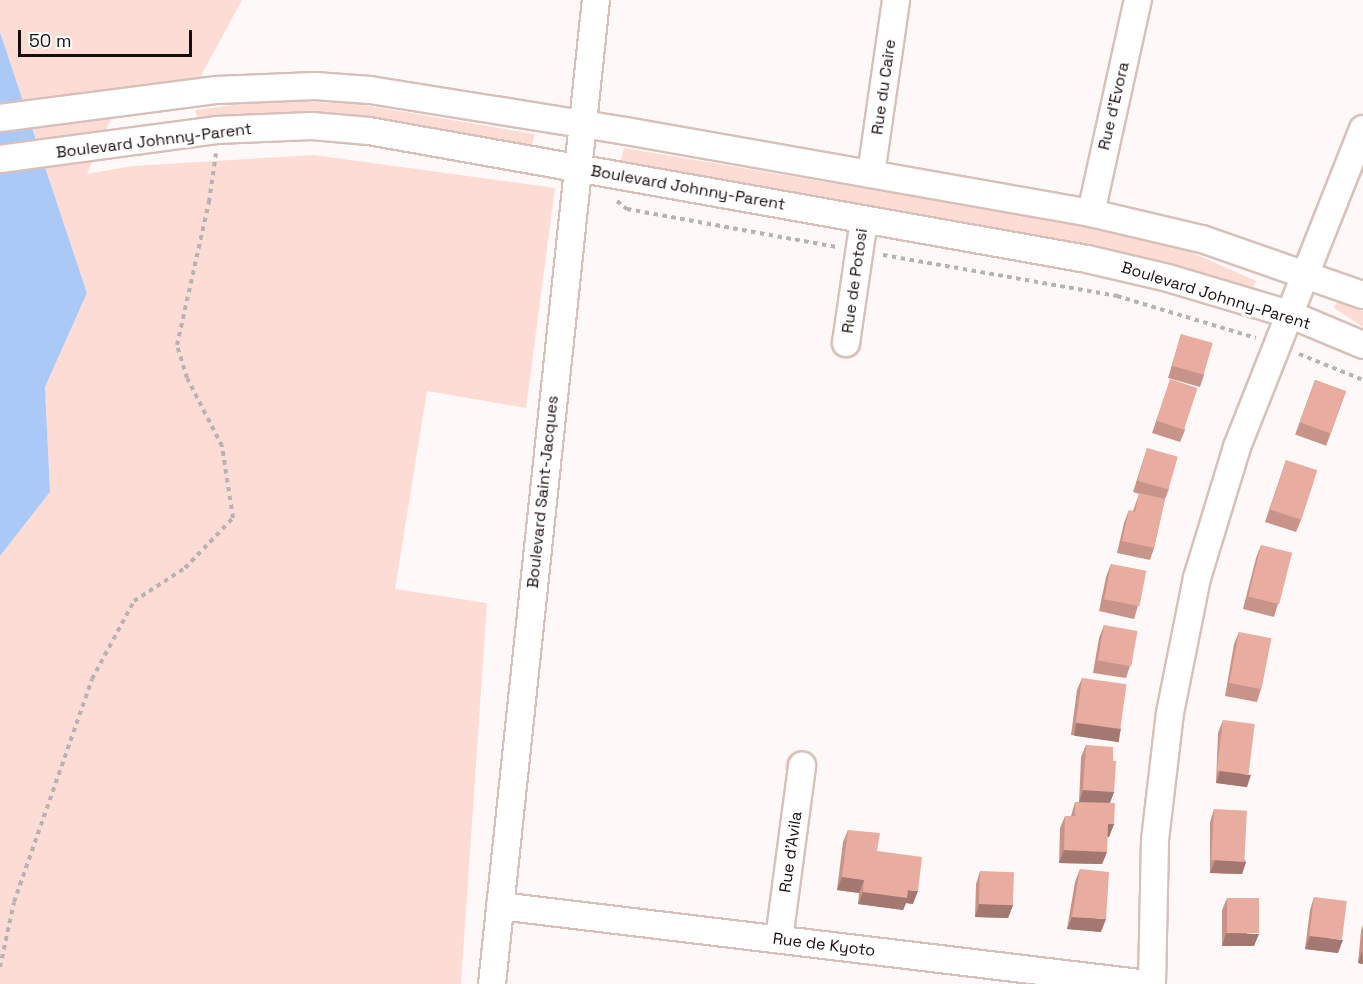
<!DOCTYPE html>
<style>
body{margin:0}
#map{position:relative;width:1363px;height:984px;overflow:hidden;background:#fef9f8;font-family:"Space Grotesk",sans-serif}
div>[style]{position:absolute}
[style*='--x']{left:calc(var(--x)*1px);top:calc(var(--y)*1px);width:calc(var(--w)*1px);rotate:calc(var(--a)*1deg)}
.green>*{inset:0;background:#fddcd5}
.round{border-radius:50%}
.water>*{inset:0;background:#abc9f7}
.path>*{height:4px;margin-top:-2px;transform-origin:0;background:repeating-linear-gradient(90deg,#b8b2b1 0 4.5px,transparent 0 9px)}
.roads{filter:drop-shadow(2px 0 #d7c0bb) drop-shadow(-2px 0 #d7c0bb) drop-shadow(0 2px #d7c0bb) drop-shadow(0 -2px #d7c0bb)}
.minor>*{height:26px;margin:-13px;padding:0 13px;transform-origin:13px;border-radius:13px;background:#fff}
.wall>*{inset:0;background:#c8948a;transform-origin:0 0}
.shaded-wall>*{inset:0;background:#a27870;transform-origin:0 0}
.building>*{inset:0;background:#e8aca0;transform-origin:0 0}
span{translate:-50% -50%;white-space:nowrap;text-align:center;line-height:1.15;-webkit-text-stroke:6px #fff;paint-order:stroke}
.street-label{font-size:16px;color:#160e0c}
.scale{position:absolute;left:18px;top:30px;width:174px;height:27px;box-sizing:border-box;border:3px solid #160e0c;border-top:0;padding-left:8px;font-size:18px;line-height:21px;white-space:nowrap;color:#160e0c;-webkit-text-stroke:4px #fff;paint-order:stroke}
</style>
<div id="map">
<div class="green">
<div style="clip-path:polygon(0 0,242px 0,196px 85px,122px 94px,87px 174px,132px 166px,313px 155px,555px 188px,526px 408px,427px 391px,395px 589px,487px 603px,461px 984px,0 984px,0 556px,50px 492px,45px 387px,87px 293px,0 32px)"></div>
<div style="clip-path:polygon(264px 101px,352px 103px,535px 134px,532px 145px,342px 114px,250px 114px,198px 119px,195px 110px)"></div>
<div style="clip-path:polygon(624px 148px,1075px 224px,1184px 249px,1256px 281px,1252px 290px,1116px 252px,621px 161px)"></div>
<div style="clip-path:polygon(1338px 300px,1363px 311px,1363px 327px,1334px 308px)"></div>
<div class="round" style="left:830px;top:327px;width:32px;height:32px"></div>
<div class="round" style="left:785px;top:750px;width:32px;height:32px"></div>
</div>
<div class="water">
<div style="clip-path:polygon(0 32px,87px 293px,45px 387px,50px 492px,0 556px)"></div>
</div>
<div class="path">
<div style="--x:617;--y:201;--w:13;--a:39"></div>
<div style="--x:627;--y:209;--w:213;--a:10.3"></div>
<div style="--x:883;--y:255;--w:238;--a:9.9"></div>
<div style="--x:1117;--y:296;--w:145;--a:16.8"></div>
<div style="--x:1299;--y:354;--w:69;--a:22.1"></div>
<div style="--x:0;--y:967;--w:66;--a:-77.8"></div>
<div style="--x:14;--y:902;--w:236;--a:-70.7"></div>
<div style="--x:92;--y:679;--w:89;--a:-61.7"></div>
<div style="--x:134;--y:601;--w:61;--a:-32.9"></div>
<div style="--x:185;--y:568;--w:69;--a:-46.2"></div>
<div style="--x:233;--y:518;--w:73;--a:-98.7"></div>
<div style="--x:222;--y:446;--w:76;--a:-117.2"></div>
<div style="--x:187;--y:378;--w:34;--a:-107"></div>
<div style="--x:177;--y:345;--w:147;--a:-77.4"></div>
<div style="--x:209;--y:202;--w:49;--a:-81.9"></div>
</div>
<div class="roads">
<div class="minor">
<div style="--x:0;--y:118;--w:219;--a:-7.4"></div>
<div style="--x:217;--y:90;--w:98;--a:-2.3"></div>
<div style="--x:315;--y:86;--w:55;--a:4.2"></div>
<div style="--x:370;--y:90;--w:259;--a:9.1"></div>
<div style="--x:626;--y:131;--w:472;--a:10"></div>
<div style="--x:1091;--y:213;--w:114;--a:13.2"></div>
<div style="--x:1202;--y:239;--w:170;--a:19.2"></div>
<div style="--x:0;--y:159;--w:218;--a:-7.6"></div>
<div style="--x:216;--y:130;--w:96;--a:-2.4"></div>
<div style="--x:312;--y:126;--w:57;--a:5"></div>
<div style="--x:369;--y:131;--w:729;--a:10.11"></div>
<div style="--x:1087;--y:259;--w:83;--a:13.2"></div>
<div style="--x:1168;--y:278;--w:126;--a:16.6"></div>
<div style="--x:1289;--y:314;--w:80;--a:22.7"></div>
<div style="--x:871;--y:174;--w:176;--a:-81.8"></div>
<div style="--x:1091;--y:213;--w:218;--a:-77.6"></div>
<div style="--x:846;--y:343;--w:124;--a:-81.7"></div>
<div style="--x:500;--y:906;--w:652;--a:6.87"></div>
<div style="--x:779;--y:939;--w:175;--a:-82.4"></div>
<div style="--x:492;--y:984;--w:989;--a:-83.97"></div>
<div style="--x:1152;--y:984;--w:144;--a:-88.8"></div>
<div style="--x:1155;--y:840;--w:128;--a:-83.3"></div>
<div style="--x:1170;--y:713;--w:138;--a:-78.7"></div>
<div style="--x:1197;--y:578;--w:137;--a:-73"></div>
<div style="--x:1237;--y:447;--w:342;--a:-68.4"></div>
</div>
</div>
<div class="wall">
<div style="clip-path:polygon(1181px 334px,1204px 375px,1200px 387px,1168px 378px)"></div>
<div style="left:1315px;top:380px;width:33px;height:58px;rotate:20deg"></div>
<div style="clip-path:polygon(1166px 392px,1185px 430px,1180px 442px,1152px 433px)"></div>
<div style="clip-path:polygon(1147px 448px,1169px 489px,1165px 499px,1154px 548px,1150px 560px,1117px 553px,1124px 523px,1129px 510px,1133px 511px,1139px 494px,1133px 492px)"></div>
<div style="clip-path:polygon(1286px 460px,1301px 520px,1296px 532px,1265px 522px)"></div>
<div style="clip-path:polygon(1261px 545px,1278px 604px,1274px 617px,1243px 609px,1256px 558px)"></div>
<div style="clip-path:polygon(1111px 564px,1138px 606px,1134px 619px,1099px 611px,1106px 577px)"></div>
<div style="clip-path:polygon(1104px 625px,1130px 666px,1126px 678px,1093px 673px,1099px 638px)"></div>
<div style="clip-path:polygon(1239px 632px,1261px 689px,1257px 702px,1225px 696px,1234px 644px)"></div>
<div style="clip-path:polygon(1082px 678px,1121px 729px,1117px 741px,1071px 735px,1077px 690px)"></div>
<div style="clip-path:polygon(1223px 720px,1247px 787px,1216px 783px,1218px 733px)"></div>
<div style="clip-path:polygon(1086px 745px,1113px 761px,1114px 792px,1110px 803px,1114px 824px,1109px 837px,1107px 837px,1107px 852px,1102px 864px,1059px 863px,1060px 828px,1065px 816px,1071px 816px,1075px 802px,1079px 802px,1081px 757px)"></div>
<div style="clip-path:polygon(1214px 809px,1246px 862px,1242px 874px,1210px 873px,1210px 822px)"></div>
<div style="clip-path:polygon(848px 830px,877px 851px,913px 904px,906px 903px,903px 910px,858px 904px,859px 893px,837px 890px,843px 842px)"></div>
<div style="clip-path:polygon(1080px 869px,1101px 932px,1067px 929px,1075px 882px)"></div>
<div style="clip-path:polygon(980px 871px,1013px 905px,1008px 918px,975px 917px,976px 884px)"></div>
<div style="clip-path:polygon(1314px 897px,1338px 953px,1305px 949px,1310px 910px)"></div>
<div style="clip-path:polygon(1227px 898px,1254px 946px,1222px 946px,1222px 910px)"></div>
<div style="clip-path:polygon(1363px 925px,1363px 964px,1358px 963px,1361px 931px)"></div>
</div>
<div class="shaded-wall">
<div style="left:1076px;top:723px;width:45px;height:13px;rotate:8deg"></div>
<div style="clip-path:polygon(1220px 771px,1251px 775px,1247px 787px,1216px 783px)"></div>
<div style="clip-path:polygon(1083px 790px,1114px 792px,1109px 805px,1079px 803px)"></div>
<div style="clip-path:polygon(1108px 824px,1114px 824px,1109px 837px,1103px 837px)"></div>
<div style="clip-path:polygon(1064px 850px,1107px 852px,1102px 864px,1059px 863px)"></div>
<div style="clip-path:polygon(1215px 860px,1246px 862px,1242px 874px,1210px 873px)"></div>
<div style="clip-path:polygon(842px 877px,864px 880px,859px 893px,837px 890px)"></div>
<div style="clip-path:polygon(908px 890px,918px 891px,913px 904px,906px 903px,903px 910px,858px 904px,863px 892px)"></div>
<div style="clip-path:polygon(979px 904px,1013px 905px,1008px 918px,975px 917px)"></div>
<div style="clip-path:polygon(1072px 917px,1106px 919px,1101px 932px,1067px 929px)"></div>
<div style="clip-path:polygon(1226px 933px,1259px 934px,1254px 946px,1222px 946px)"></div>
<div style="clip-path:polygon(1310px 936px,1343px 940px,1338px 953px,1305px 949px)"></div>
<div style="clip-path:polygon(1362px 951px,1363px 964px,1358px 963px)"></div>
</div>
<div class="building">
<div style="left:1181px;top:334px;width:33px;height:33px;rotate:16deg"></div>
<div style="left:1170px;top:379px;width:29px;height:44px;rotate:18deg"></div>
<div style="left:1315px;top:380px;width:33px;height:45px;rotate:20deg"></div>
<div style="left:1147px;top:448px;width:32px;height:34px;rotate:16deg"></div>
<div style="left:1286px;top:460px;width:33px;height:52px;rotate:18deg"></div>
<div style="clip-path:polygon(1139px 493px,1165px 499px,1154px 548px,1122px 541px,1129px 510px,1135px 512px)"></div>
<div style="left:1261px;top:545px;width:32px;height:53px;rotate:14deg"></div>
<div style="left:1111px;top:564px;width:36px;height:36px;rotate:11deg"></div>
<div style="left:1104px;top:625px;width:34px;height:36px;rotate:10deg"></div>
<div style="left:1239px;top:632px;width:33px;height:52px;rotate:11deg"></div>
<div style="left:1082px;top:678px;width:45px;height:45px;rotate:8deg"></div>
<div style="left:1223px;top:720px;width:32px;height:51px;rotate:7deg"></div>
<div style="clip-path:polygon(1086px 745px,1113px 747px,1113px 761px,1116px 761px,1114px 792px,1083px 790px)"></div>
<div style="clip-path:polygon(1075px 802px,1115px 803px,1114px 824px,1108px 824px,1107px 852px,1064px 850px,1065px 816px,1075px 816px)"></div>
<div style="left:1214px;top:809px;width:33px;height:51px;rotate:3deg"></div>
<div style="clip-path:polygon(848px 830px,880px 833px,877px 851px,922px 857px,918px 891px,908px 890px,907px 898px,863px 892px,864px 880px,842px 877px)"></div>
<div style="clip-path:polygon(1080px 869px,1109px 872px,1106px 919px,1072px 917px)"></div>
<div style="left:980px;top:871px;width:34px;height:33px;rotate:2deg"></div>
<div style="left:1314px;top:897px;width:33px;height:39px;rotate:7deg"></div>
<div style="left:1227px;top:898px;width:32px;height:35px"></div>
</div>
<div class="street-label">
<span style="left:884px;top:87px;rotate:-82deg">Rue du Caire</span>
<span style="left:1114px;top:106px;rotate:-77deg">Rue d'Evora</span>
<span style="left:154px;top:141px;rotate:-7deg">Boulevard Johnny-Parent</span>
<span style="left:688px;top:188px;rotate:10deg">Boulevard Johnny-Parent</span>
<span style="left:855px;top:281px;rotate:-82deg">Rue de Potosi</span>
<span style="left:1216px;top:296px;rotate:17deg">Boulevard Johnny-Parent</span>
<span style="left:543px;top:492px;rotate:-84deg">Boulevard Saint-Jacques</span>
<span style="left:791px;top:852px;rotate:-82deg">Rue d'Avila</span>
<span style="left:824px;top:945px;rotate:7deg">Rue de Kyoto</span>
</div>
<div class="scale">50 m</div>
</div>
